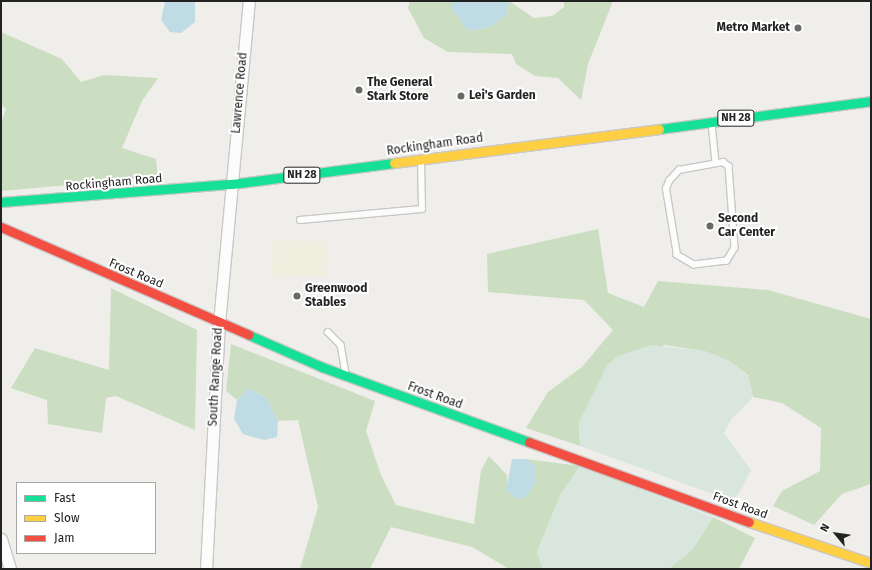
<!DOCTYPE html>
<style>
body{margin:0}
#map{position:relative;width:872px;height:570px;overflow:hidden;background:#f0eeeb;font-family:"Fira Sans",sans-serif}
div>[style]{position:absolute}
[style*='--x']{left:calc(var(--x)*1px);top:calc(var(--y)*1px);width:calc(var(--w)*1px);rotate:calc(var(--a)*1deg)}
.farmland>*{inset:0;background:#efefdf;transform-origin:0 0}
.forest>*{inset:0;background:#cbdec1}
.wetland>*{inset:0;background:#d9e6de}
.water>*{inset:0;background:#bfdbe3}
.roads{filter:drop-shadow(1px 0 #c9c8c7) drop-shadow(-1px 0 #c9c8c7) drop-shadow(0 1px #c9c8c7) drop-shadow(0 -1px #c9c8c7)}
.lane>*{height:5.5px;margin:-2.75px;padding:0 2.75px;transform-origin:2.75px;border-radius:2.75px;background:#fdfcfc}
.street>*{height:11px;margin:-5.5px;padding:0 5.5px;transform-origin:5.5px;border-radius:5.5px;background:#fdfcfc}
.fast>*{height:9px;margin:-4.5px;padding:0 4.5px;transform-origin:4.5px;border-radius:4.5px;background:#16e098}
.slow>*{height:9px;margin:-4.5px;padding:0 4.5px;transform-origin:4.5px;border-radius:4.5px;background:#ffcf43}
.jam>*{height:9px;margin:-4.5px;padding:0 4.5px;transform-origin:4.5px;border-radius:4.5px;background:#f24e42}
.dots>*{width:11px;height:11px;translate:-50% -50%;box-sizing:border-box;border:2px solid #fff;border-radius:50%}
span{translate:-50% -50%;white-space:nowrap;text-align:center;line-height:1.15;-webkit-text-stroke:4px #fff;paint-order:stroke}
.shield-label span{padding:1px 3px;background:#fff;border:1px solid;border-radius:3px;-webkit-text-stroke-width:0}
.shield-label{font-size:11px;color:#222;font-weight:700}
.poi-label{font-size:12px;color:#222;font-weight:700}
.right{translate:-100% -50%;text-align:right}
.left{translate:0 -50%;text-align:left}
.street-label{font-size:12px;color:#222}
.frame{position:absolute;inset:0;border:2px solid #222;pointer-events:none}
.legend{position:absolute;left:16px;top:482px;width:140px;height:72px;box-sizing:border-box;background:#fff;border:1px solid #a7a7a7;margin:0;padding:5px 7px;list-style:none;font-size:12px;color:#222}
.legend li{display:flex;align-items:center;gap:8px;height:20px}
.legend b{width:20px;border:1px solid #a7a7a7}
.north{position:absolute;left:816px;top:514px;width:40px;height:40px;-webkit-text-stroke:3px #fff;paint-order:stroke;rotate:299deg;font-size:11px;font-weight:700;line-height:16px;text-align:center;color:#222}
.north::after{content:'';display:block;margin:auto;width:14px;height:18px;background:#222;clip-path:polygon(50% 0,100% 100%,50% 72%,0 100%)}
</style>
<div id="map">
<div class="farmland">
<div style="left:327px;top:242px;width:35px;height:54px;rotate:92deg"></div>
</div>
<div class="forest">
<div style="clip-path:polygon(410px 1px,451px 1px,451px 8px,468px 31px,490px 27px,507px 15px,509px 1px,534px 18px,552px 16px,564px 7px,564px 1px,613px 1px,588px 64px,581px 100px,558px 78px,535px 76px,516px 64px,512px 54px,448px 52px,424px 38px,408px 8px)"></div>
<div style="clip-path:polygon(1px 32px,62px 59px,81px 82px,104px 75px,158px 78px,142px 101px,122px 148px,156px 159px,158px 177px,1px 191px,1px 123px,6px 109px,1px 105px)"></div>
<div style="clip-path:polygon(598px 229px,608px 293px,644px 307px,658px 281px,768px 290px,871px 319px,871px 484px,842px 494px,814px 525px,773px 506px,782px 491px,820px 471px,821px 428px,782px 403px,753px 397px,748px 375px,727px 360px,704px 351px,664px 345px,596px 389px,579px 423px,580px 446px,526px 428px,548px 392px,582px 367px,613px 330px,584px 300px,488px 292px,487px 254px)"></div>
<div style="clip-path:polygon(111px 288px,197px 330px,195px 430px,116px 396px,106px 398px,102px 433px,48px 424px,47px 400px,11px 388px,35px 348px,109px 370px)"></div>
<div style="clip-path:polygon(231px 344px,375px 401px,366px 431px,381px 475px,396px 505px,474px 524px,481px 470px,489px 456px,507px 475px,507px 490px,535px 466px,526px 459px,580px 466px,561px 494px,537px 552px,543px 569px,509px 569px,472px 547px,391px 527px,370px 569px,300px 569px,318px 507px,298px 420px,278px 421px,266px 398px,249px 388px,237px 400px,226px 391px)"></div>
<div style="clip-path:polygon(713px 517px,755px 538px,739px 569px,668px 569px,692px 550px)"></div>
</div>
<div class="wetland">
<div style="clip-path:polygon(651px 345px,704px 351px,727px 360px,748px 376px,753px 397px,730px 421px,724px 433px,751px 470px,738px 495px,729px 500px,580px 446px,579px 423px,607px 365px,618px 356px)"></div>
<div style="clip-path:polygon(580px 466px,713px 517px,692px 550px,668px 569px,543px 569px,537px 552px,561px 494px)"></div>
</div>
<div class="water">
<div style="clip-path:polygon(165px 1px,195px 1px,195px 22px,181px 33px,170px 32px,161px 20px)"></div>
<div style="clip-path:polygon(451px 1px,509px 1px,507px 15px,490px 27px,468px 31px,451px 8px)"></div>
<div style="clip-path:polygon(249px 388px,266px 398px,278px 421px,277px 437px,264px 440px,243px 434px,234px 419px,237px 400px)"></div>
<div style="clip-path:polygon(512px 459px,526px 459px,536px 466px,535px 483px,527px 497px,517px 499px,506px 490px)"></div>
</div>
<div class="roads">
<div class="lane">
<div style="--x:712;--y:123;--w:40;--a:84.3"></div>
<div style="--x:723;--y:162;--w:7;--a:34"></div>
<div style="--x:729;--y:166;--w:82;--a:85.8"></div>
<div style="--x:735;--y:248;--w:15;--a:122"></div>
<div style="--x:727;--y:261;--w:33;--a:173"></div>
<div style="--x:694;--y:265;--w:20;--a:-150"></div>
<div style="--x:677;--y:255;--w:67;--a:-99.5"></div>
<div style="--x:666;--y:189;--w:9;--a:-69"></div>
<div style="--x:669;--y:181;--w:15;--a:-48"></div>
<div style="--x:679;--y:170;--w:45;--a:-10.3"></div>
<div style="--x:300;--y:220;--w:122;--a:-5.2"></div>
<div style="--x:422;--y:209;--w:48;--a:-91.2"></div>
<div style="--x:328;--y:332;--w:18;--a:45"></div>
<div style="--x:341;--y:345;--w:29;--a:80"></div>
</div>
<div class="street">
<div style="--x:1;--y:539;--w:31;--a:73"></div>
<div style="--x:206;--y:569;--w:246;--a:-87"></div>
<div style="--x:219;--y:323;--w:323;--a:-84.7"></div>
</div>
<div class="fast">
<div style="--x:659;--y:129;--w:214;--a:-7.5"></div>
<div style="--x:1;--y:202;--w:232;--a:-4.5"></div>
<div style="--x:232;--y:184;--w:163;--a:-7.4"></div>
<div style="--x:249;--y:335;--w:80;--a:23.7"></div>
<div style="--x:322;--y:367;--w:220;--a:19.9"></div>
</div>
<div class="slow">
<div style="--x:394;--y:163;--w:267;--a:-7.3"></div>
<div style="--x:749;--y:522;--w:129;--a:18.6"></div>
</div>
<div class="jam">
<div style="--x:1;--y:227;--w:270;--a:23.5"></div>
<div style="--x:529;--y:442;--w:234;--a:20"></div>
</div>
</div>
<div class="dots">
<div style="left:798px;top:28px;background:#6a6968"></div>
<div style="left:359px;top:90px;background:#6a6968"></div>
<div style="left:461px;top:96px;background:#6a6968"></div>
<div style="left:710px;top:226px;background:#6a6968"></div>
<div style="left:297px;top:296px;background:#6a6968"></div>
</div>
<div class="shield-label">
<span style="left:736px;top:118px">NH 28</span>
<span style="left:302px;top:175px">NH 28</span>
</div>
<div class="poi-label">
<span class="right" style="left:790px;top:28px">Metro Market</span>
<span class="left" style="left:367px;top:90px">The General<br>Stark Store</span>
<span class="left" style="left:469px;top:96px">Lei's Garden</span>
<span class="left" style="left:718px;top:226px">Second<br>Car Center</span>
<span class="left" style="left:305px;top:296px">Greenwood<br>Stables</span>
</div>
<div class="street-label">
<span style="left:240px;top:93px;rotate:-85deg">Lawrence Road</span>
<span style="left:435px;top:145px;rotate:-8deg">Rockingham Road</span>
<span style="left:114px;top:183px;rotate:-5deg">Rockingham Road</span>
<span style="left:136px;top:274px;rotate:23deg">Frost Road</span>
<span style="left:216px;top:377px;rotate:-87deg">South Range Road</span>
<span style="left:435px;top:396px;rotate:20deg">Frost Road</span>
<span style="left:740px;top:506px;rotate:20deg">Frost Road</span>
</div>
<div class="frame"></div>
<ul class="legend">
<li><b style="height:5px;background:#16e098"></b>Fast</li>
<li><b style="height:5px;background:#ffcf43"></b>Slow</li>
<li><b style="height:5px;background:#f24e42"></b>Jam</li>
</ul>
<div class="north">N</div>
</div>
